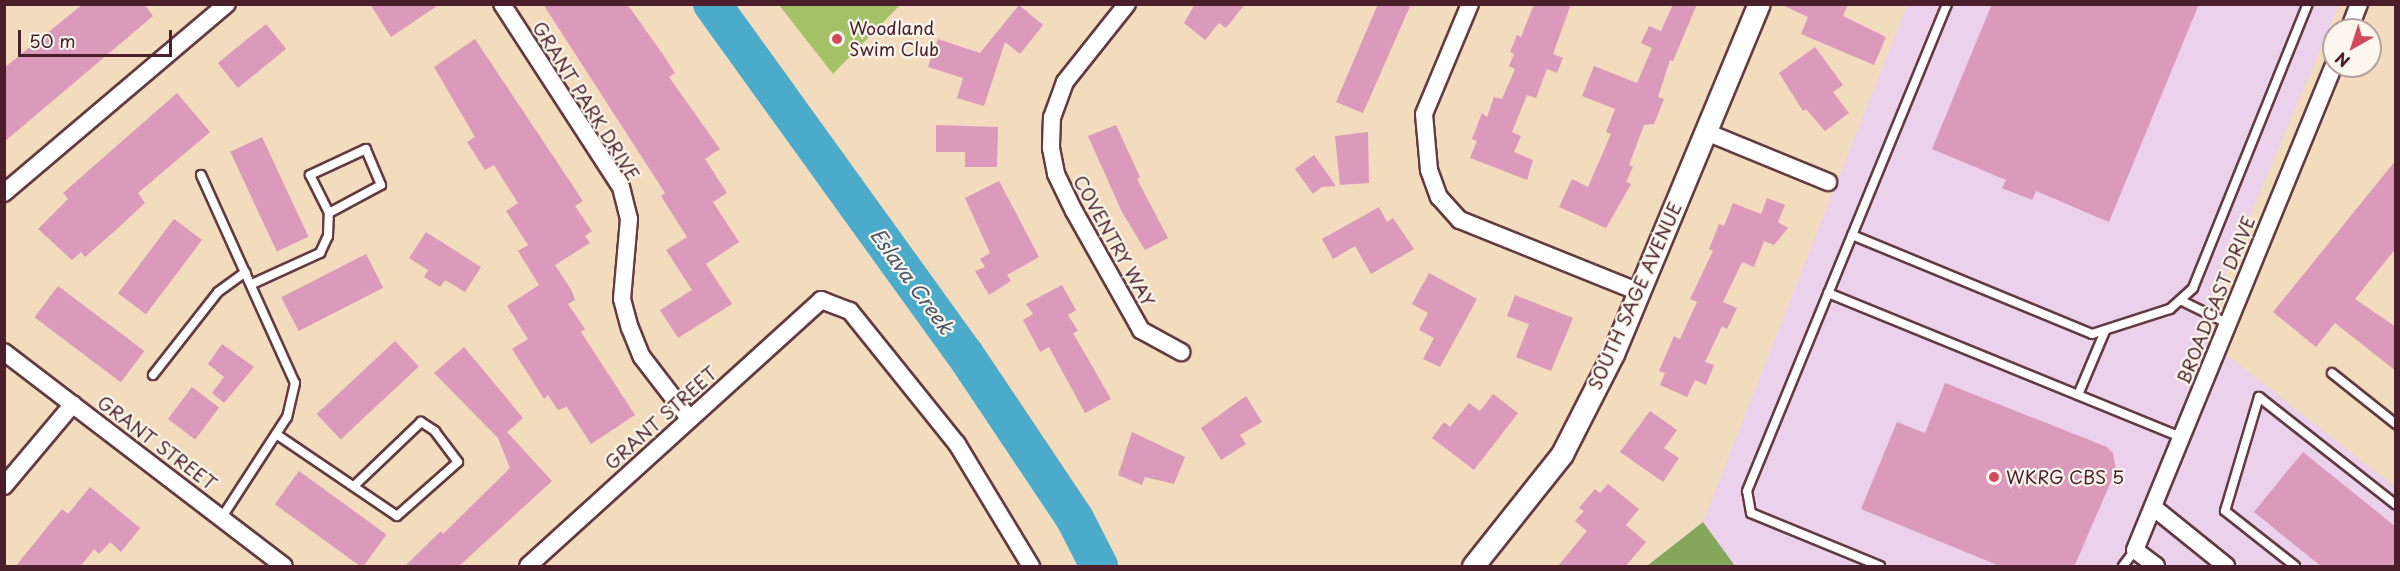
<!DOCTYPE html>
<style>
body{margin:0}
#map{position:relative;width:2400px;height:571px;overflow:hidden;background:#f3dbbd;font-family:"Playpen Sans",sans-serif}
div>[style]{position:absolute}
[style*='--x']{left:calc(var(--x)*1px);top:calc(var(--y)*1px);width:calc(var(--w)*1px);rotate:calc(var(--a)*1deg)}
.built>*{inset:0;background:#ebd1eb}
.green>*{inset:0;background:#a5c168}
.forest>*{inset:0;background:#84a75c}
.river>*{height:38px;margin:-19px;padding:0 19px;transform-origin:19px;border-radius:19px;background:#4caacb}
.building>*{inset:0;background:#db99bb;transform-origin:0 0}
.roads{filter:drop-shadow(2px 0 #633b41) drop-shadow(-2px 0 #633b41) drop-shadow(0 2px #633b41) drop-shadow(0 -2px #633b41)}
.service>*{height:8px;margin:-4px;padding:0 4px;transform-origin:4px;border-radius:4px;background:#fff}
.minor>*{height:16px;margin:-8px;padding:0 8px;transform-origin:8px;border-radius:8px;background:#fff}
.tertiary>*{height:21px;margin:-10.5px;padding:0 10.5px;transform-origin:10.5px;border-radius:10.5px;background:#fff}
.dots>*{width:16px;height:16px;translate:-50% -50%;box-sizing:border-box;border:3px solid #fbf7ec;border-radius:50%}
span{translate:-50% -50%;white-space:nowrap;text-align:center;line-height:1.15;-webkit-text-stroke:4.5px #fbf7ec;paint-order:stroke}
.poi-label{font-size:18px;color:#4a1f2b}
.left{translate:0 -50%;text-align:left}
.street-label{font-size:18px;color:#4a1f2b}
.water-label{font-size:20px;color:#4b576b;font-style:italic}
.frame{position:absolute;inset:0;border:6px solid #4a1f2b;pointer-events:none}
.north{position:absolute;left:2322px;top:18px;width:60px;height:60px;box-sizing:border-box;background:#fbf7ec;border:2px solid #b4a19f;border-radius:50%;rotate:219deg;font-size:16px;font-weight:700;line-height:24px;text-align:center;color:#4a1f2b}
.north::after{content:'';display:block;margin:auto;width:21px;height:27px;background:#d1495b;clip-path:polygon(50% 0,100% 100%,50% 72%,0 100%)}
.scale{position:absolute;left:18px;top:30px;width:154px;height:27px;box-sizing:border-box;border:3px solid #4a1f2b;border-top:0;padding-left:8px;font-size:18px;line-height:21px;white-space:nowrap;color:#4a1f2b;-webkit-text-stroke:4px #fbf7ec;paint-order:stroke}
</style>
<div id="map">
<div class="built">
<div style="clip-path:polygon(1907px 5px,2339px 5px,2200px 334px,2395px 487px,2395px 566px,1735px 566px,1703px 522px)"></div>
</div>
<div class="green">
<div style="clip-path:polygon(779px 5px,900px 5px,833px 74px)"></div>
</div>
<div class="forest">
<div style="clip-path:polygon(1703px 522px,1735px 566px,1647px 566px)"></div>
</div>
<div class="river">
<div style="--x:712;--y:4;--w:430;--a:54.2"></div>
<div style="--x:964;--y:353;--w:200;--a:56.2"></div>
<div style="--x:1075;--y:519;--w:53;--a:62.9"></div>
</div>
<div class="building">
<div style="clip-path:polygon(83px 4px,144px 4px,153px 16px,4px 142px,4px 68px)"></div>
<div style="clip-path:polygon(370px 4px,440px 4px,391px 37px)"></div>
<div style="clip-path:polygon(543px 4px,627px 4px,662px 53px,675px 73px,669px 77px,720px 149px,705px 159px,727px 193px,713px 202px,739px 242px,706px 264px,732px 304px,678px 338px,660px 310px,692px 290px,666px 250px,687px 237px,661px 196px,665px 193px)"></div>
<div style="clip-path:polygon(1195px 4px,1245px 4px,1226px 28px,1219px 23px,1205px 40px,1184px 23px)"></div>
<div style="clip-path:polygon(1378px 4px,1411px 4px,1363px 113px,1336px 102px)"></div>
<div style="clip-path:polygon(1534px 4px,1571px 4px,1553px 54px,1563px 58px,1557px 73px,1547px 69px,1536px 98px,1527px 95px,1512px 132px,1521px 136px,1514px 152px,1533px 160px,1527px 180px,1470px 158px,1477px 141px,1472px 139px,1482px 113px,1487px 117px,1494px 97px,1502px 99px,1515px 69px,1509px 66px,1514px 54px,1510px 52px,1517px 35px,1521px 37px)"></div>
<div style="clip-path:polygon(1673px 4px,1697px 4px,1673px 61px,1670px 60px,1658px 97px,1664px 99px,1654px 124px,1644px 125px,1629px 165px,1633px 167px,1626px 182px,1631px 184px,1606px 228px,1559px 207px,1572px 179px,1588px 187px,1611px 134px,1606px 132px,1615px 109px,1582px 96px,1594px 66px,1637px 83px,1652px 48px,1641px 43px,1649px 26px,1661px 31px)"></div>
<div style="clip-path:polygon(1780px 4px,1848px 4px,1843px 16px,1886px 37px,1874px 65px,1801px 34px,1808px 17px)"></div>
<div style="clip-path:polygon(1992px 4px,2199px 4px,2109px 222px,2036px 191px,2032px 200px,2002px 188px,2006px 180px,1932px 149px)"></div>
<div style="clip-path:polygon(1019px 5px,1043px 25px,1020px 54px,1005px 42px,984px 106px,957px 98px,963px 78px,928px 67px,938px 39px,980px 53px)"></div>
<div style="left:266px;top:24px;width:32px;height:62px;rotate:51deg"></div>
<div style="clip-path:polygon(475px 39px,583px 201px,575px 206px,592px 231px,585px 236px,590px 243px,555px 265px,572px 291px,575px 300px,568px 304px,585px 329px,581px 332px,635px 415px,591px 444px,567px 407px,558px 410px,548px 395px,544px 399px,512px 349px,528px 339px,507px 306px,539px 285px,518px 251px,528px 245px,506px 211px,518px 203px,494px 165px,485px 170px,467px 142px,475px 137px,434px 67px)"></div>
<div style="clip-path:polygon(1815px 47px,1843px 85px,1833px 92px,1849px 113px,1825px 131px,1806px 109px,1803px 111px,1779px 73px)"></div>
<div style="clip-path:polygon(177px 93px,210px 132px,138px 193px,145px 203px,117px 229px,85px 257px,81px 252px,72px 260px,38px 229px,68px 199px,63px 193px)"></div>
<div style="clip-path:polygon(936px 125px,998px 127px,997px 167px,965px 167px,965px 152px,936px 152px)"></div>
<div style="clip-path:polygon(1116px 125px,1140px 177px,1137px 179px,1168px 238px,1145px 250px,1122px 212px,1088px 136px)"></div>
<div style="clip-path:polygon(1368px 132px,1369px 183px,1340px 185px,1335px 136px)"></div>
<div style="left:262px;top:137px;width:110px;height:35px;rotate:65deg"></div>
<div style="clip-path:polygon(1314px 155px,1336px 186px,1322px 187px,1313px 194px,1295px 169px)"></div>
<div style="clip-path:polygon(2396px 160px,2396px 248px,2355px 299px,2396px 327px,2396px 371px,2335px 323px,2316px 347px,2273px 312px)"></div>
<div style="clip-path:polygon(999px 181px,1039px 257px,1007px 275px,1011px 281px,989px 295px,975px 271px,985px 267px,980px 259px,990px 253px,965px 198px)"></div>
<div style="clip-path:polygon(1767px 198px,1785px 205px,1778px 222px,1788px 228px,1774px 245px,1764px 241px,1754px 267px,1742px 262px,1723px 302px,1737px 308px,1727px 329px,1722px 326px,1705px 362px,1714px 365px,1706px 385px,1695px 380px,1687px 397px,1660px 385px,1665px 373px,1659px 371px,1674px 336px,1680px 339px,1697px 302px,1690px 299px,1713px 251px,1709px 249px,1719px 224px,1724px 226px,1733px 203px,1761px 214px)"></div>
<div style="clip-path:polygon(1379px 207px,1387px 222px,1393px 218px,1414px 249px,1371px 274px,1355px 246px,1333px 259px,1322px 239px)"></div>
<div style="left:174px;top:219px;width:35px;height:93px;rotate:37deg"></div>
<div style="clip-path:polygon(426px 232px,481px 267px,465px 292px,445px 280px,440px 287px,424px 277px,428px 270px,409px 258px)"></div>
<div style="left:366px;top:254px;width:38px;height:95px;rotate:63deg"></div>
<div style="clip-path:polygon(1429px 273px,1477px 299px,1440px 367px,1423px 359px,1434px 338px,1419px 330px,1428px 313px,1412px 304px)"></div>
<div style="clip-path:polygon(1062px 285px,1076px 310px,1068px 315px,1078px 331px,1073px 333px,1111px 399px,1085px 413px,1049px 347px,1040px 352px,1023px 320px,1033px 314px,1026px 304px)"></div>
<div style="left:58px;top:286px;width:108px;height:39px;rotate:37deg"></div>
<div style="clip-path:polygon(1515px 295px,1573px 318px,1551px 371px,1516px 357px,1529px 324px,1507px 316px)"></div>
<div style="left:395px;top:341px;width:35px;height:107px;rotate:47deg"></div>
<div style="clip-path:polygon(222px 344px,254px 367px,224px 403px,212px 393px,224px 377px,208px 364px)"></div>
<div style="clip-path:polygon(464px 347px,523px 418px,507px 432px,552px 481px,458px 567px,404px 567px,441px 531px,443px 534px,510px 468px,498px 438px,434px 373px)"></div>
<div style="clip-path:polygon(1945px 383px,2107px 447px,2113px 453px,2116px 470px,2074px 567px,2002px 567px,1861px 509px,1897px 422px,1925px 433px)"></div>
<div style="left:192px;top:387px;width:34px;height:40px;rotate:37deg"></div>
<div style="clip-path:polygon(1493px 394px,1518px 413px,1474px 470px,1432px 438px,1444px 422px,1450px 427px,1469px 403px,1480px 411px)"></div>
<div style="clip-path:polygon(1246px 396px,1262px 422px,1240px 435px,1246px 444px,1221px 460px,1201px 428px)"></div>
<div style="clip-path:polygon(1650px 411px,1677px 430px,1664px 448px,1679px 458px,1663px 482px,1620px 452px)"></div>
<div style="clip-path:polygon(1132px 432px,1185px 457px,1174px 484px,1145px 477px,1142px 485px,1118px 475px)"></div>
<div style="clip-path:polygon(2303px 452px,2396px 527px,2396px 567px,2322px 567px,2254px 512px)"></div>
<div style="left:299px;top:471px;width:108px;height:41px;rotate:36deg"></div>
<div style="clip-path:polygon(1608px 484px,1639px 509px,1626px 525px,1646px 542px,1625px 567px,1557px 567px,1587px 531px,1575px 521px,1584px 511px,1579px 508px,1595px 489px,1600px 493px)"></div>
<div style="clip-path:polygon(90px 487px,140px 528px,121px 552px,110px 542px,99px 554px,94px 549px,80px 567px,15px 567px,62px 509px,68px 514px)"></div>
</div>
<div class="roads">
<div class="service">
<div style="--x:201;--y:175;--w:228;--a:65.7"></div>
<div style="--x:295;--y:383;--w:35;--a:103"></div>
<div style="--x:287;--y:417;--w:119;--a:123"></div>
<div style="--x:1852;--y:235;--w:260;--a:22.4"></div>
<div style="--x:2092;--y:334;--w:82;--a:-17.8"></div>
<div style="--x:2170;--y:309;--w:31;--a:-42"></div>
<div style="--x:2193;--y:288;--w:306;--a:-68"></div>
<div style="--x:252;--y:284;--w:75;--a:-24.5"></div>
<div style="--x:320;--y:253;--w:19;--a:-65"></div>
<div style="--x:328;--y:236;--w:23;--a:-88"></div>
<div style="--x:329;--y:213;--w:59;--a:-28.3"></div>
<div style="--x:381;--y:185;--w:39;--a:-113"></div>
<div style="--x:366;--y:149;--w:62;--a:155.1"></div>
<div style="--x:310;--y:175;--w:42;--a:63.4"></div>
<div style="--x:1828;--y:293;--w:381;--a:22.2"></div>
<div style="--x:2182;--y:301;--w:50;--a:26.1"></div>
<div style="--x:2332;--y:373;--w:82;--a:38.6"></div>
<div style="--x:153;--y:375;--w:105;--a:-51.9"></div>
<div style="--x:218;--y:292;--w:34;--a:-36"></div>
<div style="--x:2078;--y:395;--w:69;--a:-67.1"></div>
<div style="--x:276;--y:434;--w:146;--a:34.1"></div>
<div style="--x:397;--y:516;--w:81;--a:-41.5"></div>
<div style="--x:458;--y:462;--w:39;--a:-127"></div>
<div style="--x:435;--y:431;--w:17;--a:-147"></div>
<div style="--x:421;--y:422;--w:91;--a:136.3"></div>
<div style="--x:1880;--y:566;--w:139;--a:-157.7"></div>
<div style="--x:1751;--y:513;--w:22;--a:-100"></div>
<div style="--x:1747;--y:491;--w:526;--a:-67.67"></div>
<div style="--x:2123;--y:566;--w:20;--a:-53"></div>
<div style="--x:2295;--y:566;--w:89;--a:-141.8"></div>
<div style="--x:2225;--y:511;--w:119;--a:-73.4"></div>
<div style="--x:2259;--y:397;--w:174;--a:38.2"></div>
</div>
<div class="minor">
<div style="--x:502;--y:4;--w:218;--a:57"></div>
<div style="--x:621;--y:187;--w:33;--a:76"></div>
<div style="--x:629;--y:219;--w:80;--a:95"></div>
<div style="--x:622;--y:299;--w:30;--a:75"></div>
<div style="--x:630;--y:328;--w:31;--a:68"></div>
<div style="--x:642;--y:357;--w:77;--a:52.4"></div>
<div style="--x:1127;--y:4;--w:100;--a:128.5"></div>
<div style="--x:1065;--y:82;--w:37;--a:110"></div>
<div style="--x:1052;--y:117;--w:31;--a:92"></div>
<div style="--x:1051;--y:148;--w:26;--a:79"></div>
<div style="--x:1056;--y:174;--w:41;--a:64.1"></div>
<div style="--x:1074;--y:211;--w:137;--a:60.6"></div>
<div style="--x:1141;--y:330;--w:46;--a:28.8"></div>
<div style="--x:1470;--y:4;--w:119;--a:112.7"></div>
<div style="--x:1424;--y:114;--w:56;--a:84.9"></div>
<div style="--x:1429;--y:170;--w:29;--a:70"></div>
<div style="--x:1439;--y:197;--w:31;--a:48"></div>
<div style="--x:1460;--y:220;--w:193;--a:21.9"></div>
<div style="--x:2349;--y:30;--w:28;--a:-69"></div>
<div style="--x:1706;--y:132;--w:132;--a:22.3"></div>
<div style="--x:4;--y:193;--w:292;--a:-40.3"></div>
<div style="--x:4;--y:352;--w:352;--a:37.4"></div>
<div style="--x:4;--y:486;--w:107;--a:-49.9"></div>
<div style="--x:2153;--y:507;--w:94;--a:38.9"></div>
<div style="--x:528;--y:566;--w:396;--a:-42.2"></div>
<div style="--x:821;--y:300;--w:31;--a:21"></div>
<div style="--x:850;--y:311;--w:171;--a:51.2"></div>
<div style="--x:957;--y:444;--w:143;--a:58.8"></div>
<div style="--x:2156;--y:566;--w:26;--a:-143"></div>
<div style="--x:2135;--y:550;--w:524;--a:-67.69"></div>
</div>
<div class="tertiary">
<div style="--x:1473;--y:566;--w:143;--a:-51.5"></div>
<div style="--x:1562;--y:454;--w:112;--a:-63"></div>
<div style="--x:1613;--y:354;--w:379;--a:-67.4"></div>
</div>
</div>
<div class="dots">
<div style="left:837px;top:39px;background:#d1495b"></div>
<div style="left:1994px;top:477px;background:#d1495b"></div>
</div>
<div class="poi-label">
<span class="left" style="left:849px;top:39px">Woodland<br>Swim Club</span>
<span class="left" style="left:2006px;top:477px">WKRG CBS 5</span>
</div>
<div class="street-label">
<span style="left:586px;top:101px;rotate:58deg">GRANT PARK DRIVE</span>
<span style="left:1114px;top:241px;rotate:61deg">COVENTRY WAY</span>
<span style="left:1635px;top:296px;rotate:-66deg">SOUTH SAGE AVENUE</span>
<span style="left:2216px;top:300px;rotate:-68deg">BROADCAST DRIVE</span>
<span style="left:661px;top:418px;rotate:-42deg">GRANT STREET</span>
<span style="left:157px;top:443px;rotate:37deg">GRANT STREET</span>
</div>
<div class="water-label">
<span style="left:912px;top:281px;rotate:54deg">Eslava Creek</span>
</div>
<div class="frame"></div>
<div class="north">N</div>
<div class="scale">50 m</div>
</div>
